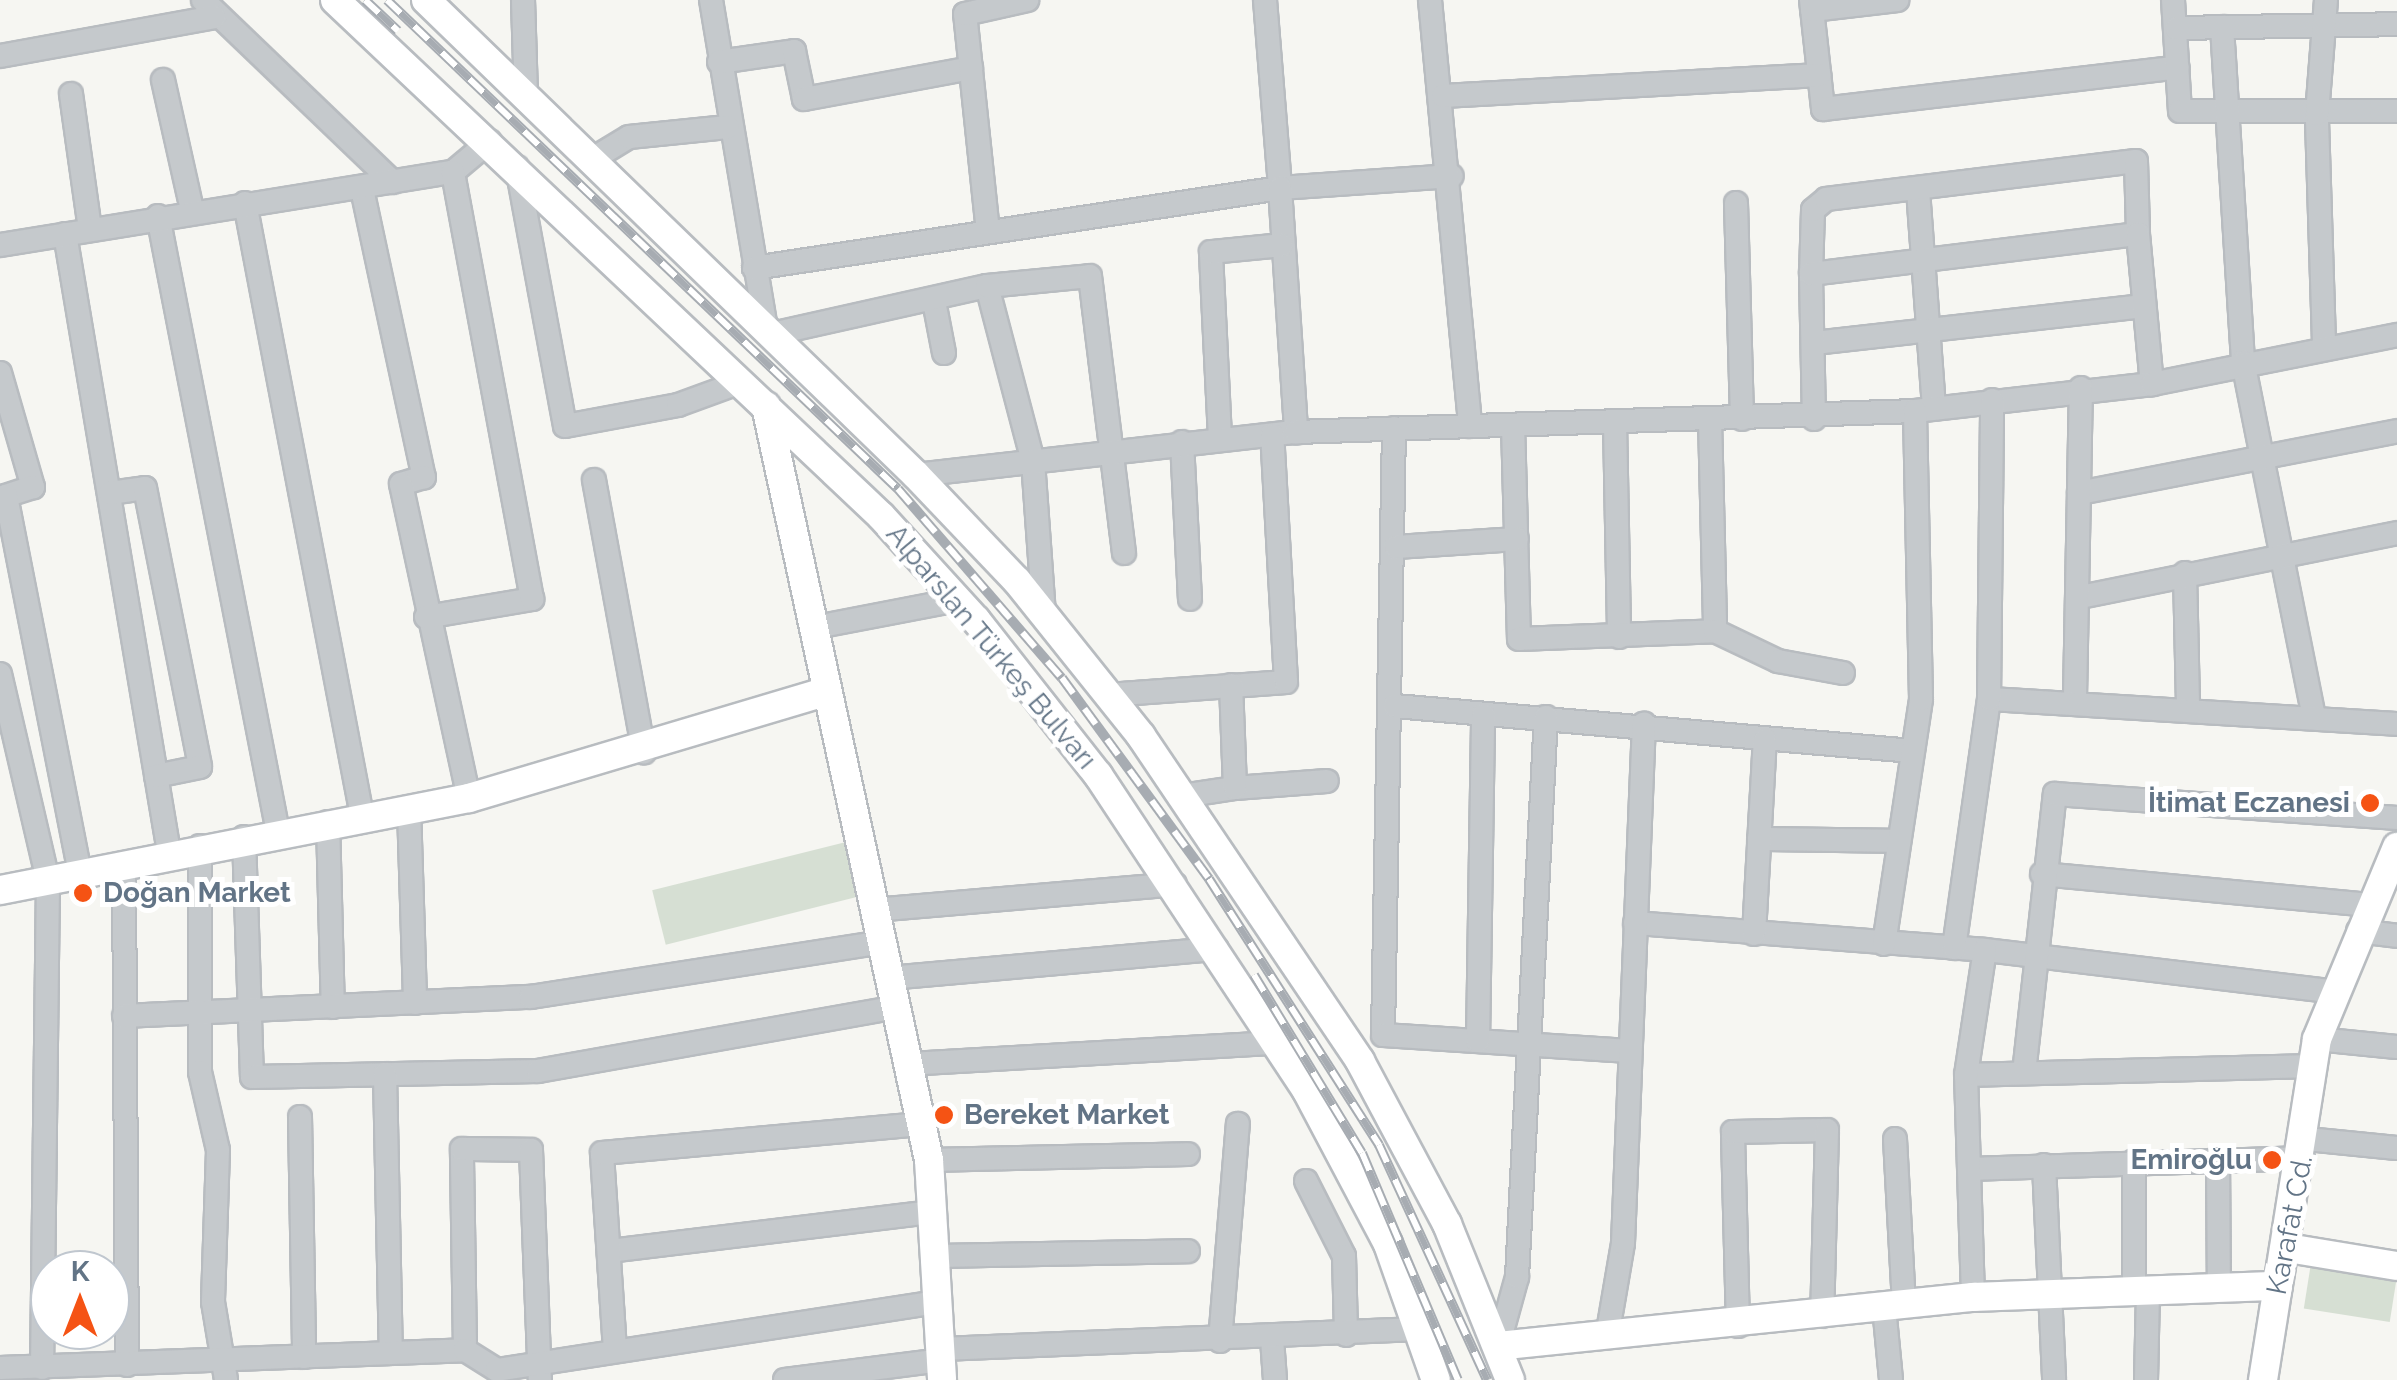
<!DOCTYPE html>
<meta charset="utf-8">
<style>
body{margin:0}
#map{position:relative;width:2397px;height:1380px;overflow:hidden;background:#f6f6f2;font-family:Raleway,sans-serif}
div>[style]{position:absolute}
[style*='--x']{left:calc(var(--x)*1px);top:calc(var(--y)*1px);width:calc(var(--w)*1px);rotate:calc(var(--a)*1deg)}
.green>*{inset:0;background:#d6dfd3;transform-origin:0 0}
.roads{filter:drop-shadow(2px 0 #b8bcc0) drop-shadow(-2px 0 #b8bcc0) drop-shadow(0 2px #b8bcc0) drop-shadow(0 -2px #b8bcc0)}
.minor>*{height:22px;margin:-11px;padding:0 11px;transform-origin:11px;border-radius:11px;background:#c5c9cc}
.major>*{height:28px;margin:-14px;padding:0 14px;transform-origin:14px;border-radius:14px;background:#fff}
.rail>*{height:10px;margin-top:-5px;transform-origin:0;background:repeating-linear-gradient(90deg,#fff 0 19px,#a7acb2 0 38px);box-sizing:border-box;border-block:2px solid #a7acb2}
.dots>*{width:28px;height:28px;translate:-50% -50%;box-sizing:border-box;border:5px solid #fff;border-radius:50%}
span{translate:-50% -50%;white-space:nowrap;text-align:center;line-height:1.15;-webkit-text-stroke:10px #fff;paint-order:stroke}
.street-label{font-size:28px;color:#627486}
.poi-label{font-size:28px;color:#627486;font-weight:700}
.right{translate:-100% -50%;text-align:right}
.left{translate:0 -50%;text-align:left}
.north{position:absolute;left:30px;top:1250px;width:100px;height:100px;box-sizing:border-box;background:#fff;border:2px solid #c0c7cf;border-radius:50%;rotate:0deg;font-size:28px;font-weight:700;line-height:40px;text-align:center;color:#627486}
.north::after{content:'';display:block;margin:auto;width:35px;height:45px;background:#f55314;clip-path:polygon(50% 0,100% 100%,50% 72%,0 100%)}
</style>
<div id="map">
<div class="green">
<div style="left:854px;top:840px;width:56px;height:208px;rotate:76deg"></div>
<div style="left:2311px;top:1263px;width:87px;height:46px;rotate:9deg"></div>
</div>
<div class="roads">
<div class="minor">
<div style="--x:203;--y:0;--w:263;--a:43.8"></div>
<div style="--x:523;--y:0;--w:97;--a:88.2"></div>
<div style="--x:711;--y:0;--w:335;--a:80.5"></div>
<div style="--x:1265;--y:0;--w:189;--a:85.4"></div>
<div style="--x:1280;--y:188;--w:172;--a:-4"></div>
<div style="--x:1430;--y:0;--w:428;--a:84.6"></div>
<div style="--x:1811;--y:0;--w:110;--a:83.7"></div>
<div style="--x:1823;--y:109;--w:357;--a:-6.7"></div>
<div style="--x:2173;--y:0;--w:111;--a:86.4"></div>
<div style="--x:2180;--y:111;--w:217;--a:0"></div>
<div style="--x:1812;--y:10;--w:86;--a:-6.7"></div>
<div style="--x:2222;--y:27;--w:336;--a:86.4"></div>
<div style="--x:2243;--y:362;--w:362;--a:78.7"></div>
<div style="--x:2177;--y:28;--w:220;--a:-1"></div>
<div style="--x:0;--y:56;--w:218;--a:-10.3"></div>
<div style="--x:719;--y:62;--w:76;--a:-8.3"></div>
<div style="--x:794;--y:51;--w:49;--a:78.2"></div>
<div style="--x:804;--y:99;--w:170;--a:-10.5"></div>
<div style="--x:163;--y:80;--w:133;--a:77.4"></div>
<div style="--x:71;--y:94;--w:137;--a:82"></div>
<div style="--x:1443;--y:96;--w:377;--a:-3.2"></div>
<div style="--x:591;--y:160;--w:44;--a:-31.2"></div>
<div style="--x:629;--y:137;--w:99;--a:-5.8"></div>
<div style="--x:517;--y:167;--w:263;--a:79.5"></div>
<div style="--x:565;--y:426;--w:115;--a:-10.5"></div>
<div style="--x:678;--y:405;--w:67;--a:-20.1"></div>
<div style="--x:362;--y:189;--w:295;--a:77.9"></div>
<div style="--x:424;--y:477;--w:24;--a:163"></div>
<div style="--x:401;--y:484;--w:321;--a:77.8"></div>
<div style="--x:1918;--y:190;--w:219;--a:85.8"></div>
<div style="--x:245;--y:203;--w:624;--a:79.19"></div>
<div style="--x:1736;--y:203;--w:216;--a:88.4"></div>
<div style="--x:158;--y:216;--w:628;--a:78.98"></div>
<div style="--x:988;--y:232;--w:219;--a:-96"></div>
<div style="--x:965;--y:14;--w:64;--a:-12.7"></div>
<div style="--x:65;--y:234;--w:627;--a:80.45"></div>
<div style="--x:0;--y:245;--w:459;--a:-9.2"></div>
<div style="--x:453;--y:172;--w:48;--a:-40"></div>
<div style="--x:754;--y:268;--w:532;--a:-8.65"></div>
<div style="--x:1280;--y:188;--w:245;--a:86.2"></div>
<div style="--x:1811;--y:274;--w:64;--a:-88.2"></div>
<div style="--x:1813;--y:210;--w:17;--a:-40"></div>
<div style="--x:1826;--y:199;--w:312;--a:-7"></div>
<div style="--x:2136;--y:161;--w:73;--a:88.4"></div>
<div style="--x:987;--y:286;--w:181;--a:75.3"></div>
<div style="--x:1033;--y:461;--w:153;--a:85.9"></div>
<div style="--x:934;--y:301;--w:53;--a:79.1"></div>
<div style="--x:772;--y:334;--w:220;--a:-12.6"></div>
<div style="--x:987;--y:286;--w:103;--a:-5.5"></div>
<div style="--x:1090;--y:276;--w:279;--a:83"></div>
<div style="--x:1814;--y:343;--w:332;--a:-6.4"></div>
<div style="--x:2324;--y:343;--w:229;--a:-91.8"></div>
<div style="--x:2317;--y:114;--w:114;--a:-85.5"></div>
<div style="--x:0;--y:373;--w:119;--a:73.9"></div>
<div style="--x:33;--y:487;--w:28;--a:162"></div>
<div style="--x:6;--y:496;--w:385;--a:78.9"></div>
<div style="--x:1710;--y:419;--w:212;--a:88.6"></div>
<div style="--x:1814;--y:419;--w:145;--a:-91.2"></div>
<div style="--x:1811;--y:274;--w:329;--a:-7"></div>
<div style="--x:2138;--y:234;--w:151;--a:84.7"></div>
<div style="--x:1615;--y:422;--w:215;--a:88.9"></div>
<div style="--x:1513;--y:425;--w:214;--a:88.4"></div>
<div style="--x:1519;--y:639;--w:196;--a:-2.3"></div>
<div style="--x:1715;--y:631;--w:70;--a:25.5"></div>
<div style="--x:1778;--y:661;--w:66;--a:10.5"></div>
<div style="--x:1394;--y:428;--w:607;--a:91.04"></div>
<div style="--x:1383;--y:1035;--w:247;--a:3.7"></div>
<div style="--x:1220;--y:438;--w:186;--a:-92.8"></div>
<div style="--x:1211;--y:252;--w:71;--a:-5.6"></div>
<div style="--x:1182;--y:442;--w:157;--a:87.1"></div>
<div style="--x:916;--y:475;--w:382;--a:-6.5"></div>
<div style="--x:1296;--y:432;--w:619;--a:-1.94"></div>
<div style="--x:1915;--y:411;--w:239;--a:-6.5"></div>
<div style="--x:2152;--y:384;--w:250;--a:-11.3"></div>
<div style="--x:594;--y:480;--w:277;--a:79.6"></div>
<div style="--x:110;--y:493;--w:35;--a:-8"></div>
<div style="--x:145;--y:488;--w:284;--a:78.8"></div>
<div style="--x:200;--y:767;--w:45;--a:168.4"></div>
<div style="--x:2079;--y:493;--w:324;--a:-11"></div>
<div style="--x:1396;--y:547;--w:121;--a:-3.8"></div>
<div style="--x:2185;--y:573;--w:133;--a:88.7"></div>
<div style="--x:2080;--y:597;--w:323;--a:-11.4"></div>
<div style="--x:426;--y:617;--w:108;--a:-9.6"></div>
<div style="--x:532;--y:599;--w:434;--a:-100.5"></div>
<div style="--x:811;--y:628;--w:149;--a:-10.9"></div>
<div style="--x:0;--y:674;--w:212;--a:76.9"></div>
<div style="--x:48;--y:880;--w:488;--a:90.7"></div>
<div style="--x:1108;--y:695;--w:178;--a:-4.2"></div>
<div style="--x:1286;--y:682;--w:247;--a:-93.2"></div>
<div style="--x:2075;--y:697;--w:309;--a:-88.9"></div>
<div style="--x:1989;--y:699;--w:409;--a:3.5"></div>
<div style="--x:1395;--y:706;--w:519;--a:4.97"></div>
<div style="--x:1235;--y:788;--w:92;--a:-4.4"></div>
<div style="--x:1182;--y:796;--w:54;--a:-8.6"></div>
<div style="--x:1235;--y:788;--w:103;--a:-92.2"></div>
<div style="--x:409;--y:808;--w:195;--a:88.2"></div>
<div style="--x:328;--y:822;--w:185;--a:88.5"></div>
<div style="--x:244;--y:837;--w:240;--a:88.1"></div>
<div style="--x:252;--y:1077;--w:286;--a:-1.2"></div>
<div style="--x:538;--y:1071;--w:364;--a:-10.1"></div>
<div style="--x:1759;--y:839;--w:136;--a:0.8"></div>
<div style="--x:200;--y:846;--w:226;--a:90"></div>
<div style="--x:200;--y:1072;--w:80;--a:77"></div>
<div style="--x:218;--y:1150;--w:152;--a:91.9"></div>
<div style="--x:213;--y:1302;--w:79;--a:80.5"></div>
<div style="--x:124;--y:863;--w:502;--a:89.66"></div>
<div style="--x:2042;--y:874;--w:329;--a:5.4"></div>
<div style="--x:874;--y:910;--w:302;--a:-4.9"></div>
<div style="--x:1635;--y:923;--w:351;--a:4.4"></div>
<div style="--x:1985;--y:950;--w:348;--a:6.8"></div>
<div style="--x:2358;--y:931;--w:39;--a:7"></div>
<div style="--x:1754;--y:934;--w:194;--a:-86.8"></div>
<div style="--x:1884;--y:944;--w:248;--a:-81.4"></div>
<div style="--x:1921;--y:699;--w:288;--a:-91.2"></div>
<div style="--x:1954;--y:948;--w:251;--a:-82"></div>
<div style="--x:1989;--y:699;--w:299;--a:-89.4"></div>
<div style="--x:889;--y:978;--w:329;--a:-5.1"></div>
<div style="--x:124;--y:1016;--w:407;--a:-2.7"></div>
<div style="--x:531;--y:997;--w:354;--a:-8.9"></div>
<div style="--x:2317;--y:1039;--w:80;--a:5.7"></div>
<div style="--x:1478;--y:1041;--w:326;--a:-89.1"></div>
<div style="--x:908;--y:1064;--w:369;--a:-3.3"></div>
<div style="--x:2024;--y:1073;--w:281;--a:-83.7"></div>
<div style="--x:2055;--y:794;--w:343;--a:4"></div>
<div style="--x:385;--y:1074;--w:279;--a:88.8"></div>
<div style="--x:1966;--y:1075;--w:346;--a:-1.5"></div>
<div style="--x:300;--y:1117;--w:240;--a:89"></div>
<div style="--x:1895;--y:1139;--w:167;--a:86.9"></div>
<div style="--x:2307;--y:1139;--w:90;--a:5.7"></div>
<div style="--x:2218;--y:1157;--w:130;--a:89.6"></div>
<div style="--x:929;--y:1160;--w:259;--a:-1.3"></div>
<div style="--x:2134;--y:1161;--w:129;--a:90"></div>
<div style="--x:2044;--y:1165;--w:215;--a:87.3"></div>
<div style="--x:1972;--y:1169;--w:331;--a:-1.9"></div>
<div style="--x:1306;--y:1181;--w:84;--a:63.1"></div>
<div style="--x:1344;--y:1256;--w:79;--a:88.5"></div>
<div style="--x:609;--y:1251;--w:325;--a:-6.9"></div>
<div style="--x:935;--y:1256;--w:253;--a:-1.1"></div>
<div style="--x:1973;--y:1297;--w:222;--a:-91.8"></div>
<div style="--x:1966;--y:1075;--w:126;--a:-81.4"></div>
<div style="--x:1884;--y:1307;--w:73;--a:84.5"></div>
<div style="--x:1738;--y:1326;--w:194;--a:-91.5"></div>
<div style="--x:1733;--y:1132;--w:94;--a:-1.2"></div>
<div style="--x:1827;--y:1130;--w:186;--a:91.5"></div>
<div style="--x:1608;--y:1331;--w:89;--a:-80.3"></div>
<div style="--x:1623;--y:1243;--w:520;--a:-87.69"></div>
<div style="--x:1272;--y:1339;--w:41;--a:85.8"></div>
<div style="--x:1220;--y:1341;--w:218;--a:-85.3"></div>
<div style="--x:1498;--y:1346;--w:72;--a:-74.6"></div>
<div style="--x:1517;--y:1277;--w:561;--a:-87.04"></div>
<div style="--x:941;--y:1349;--w:478;--a:-2.4"></div>
<div style="--x:465;--y:1350;--w:201;--a:-90.9"></div>
<div style="--x:462;--y:1149;--w:69;--a:0.8"></div>
<div style="--x:531;--y:1150;--w:230;--a:87.8"></div>
<div style="--x:615;--y:1350;--w:197;--a:-93.8"></div>
<div style="--x:602;--y:1153;--w:320;--a:-5.2"></div>
<div style="--x:0;--y:1368;--w:465;--a:-2.2"></div>
<div style="--x:465;--y:1350;--w:38;--a:32"></div>
<div style="--x:497;--y:1370;--w:446;--a:-8.8"></div>
<div style="--x:785;--y:1380;--w:157;--a:-7.3"></div>
<div style="--x:2146;--y:1380;--w:91;--a:-88.7"></div>
</div>
<div class="major">
<div style="--x:335;--y:0;--w:751;--a:43.38"></div>
<div style="--x:881;--y:516;--w:141;--a:47.6"></div>
<div style="--x:976;--y:620;--w:197;--a:51.8"></div>
<div style="--x:1098;--y:775;--w:379;--a:56.5"></div>
<div style="--x:1307;--y:1091;--w:173;--a:62.1"></div>
<div style="--x:1388;--y:1244;--w:144;--a:70.6"></div>
<div style="--x:426;--y:0;--w:682;--a:44.11"></div>
<div style="--x:916;--y:475;--w:146;--a:46.4"></div>
<div style="--x:1017;--y:581;--w:198;--a:51.3"></div>
<div style="--x:1141;--y:736;--w:392;--a:56"></div>
<div style="--x:1360;--y:1061;--w:185;--a:61.9"></div>
<div style="--x:1447;--y:1224;--w:168;--a:68"></div>
<div style="--x:766;--y:406;--w:771;--a:77.8"></div>
<div style="--x:929;--y:1160;--w:220;--a:86.6"></div>
<div style="--x:0;--y:890;--w:478;--a:-11.1"></div>
<div style="--x:469;--y:798;--w:371;--a:-16.6"></div>
<div style="--x:2288;--y:1248;--w:110;--a:9.4"></div>
<div style="--x:1498;--y:1346;--w:478;--a:-5.9"></div>
<div style="--x:1973;--y:1297;--w:305;--a:-2.1"></div>
<div style="--x:2263;--y:1380;--w:345;--a:-81"></div>
<div style="--x:2317;--y:1039;--w:208;--a:-67.4"></div>
</div>
</div>
<div class="rail">
<div style="--x:365;--y:0;--w:45;--a:43.2"></div>
<div style="--x:387;--y:0;--w:707;--a:43.74"></div>
<div style="--x:898;--y:489;--w:250;--a:49.1"></div>
<div style="--x:1062;--y:678;--w:249;--a:53.8"></div>
<div style="--x:1209;--y:879;--w:316;--a:57.4"></div>
<div style="--x:1379;--y:1145;--w:259;--a:65.3"></div>
<div style="--x:1254;--y:975;--w:208;--a:58.8"></div>
<div style="--x:1362;--y:1153;--w:246;--a:67.1"></div>
</div>
<div class="dots">
<div style="left:2370px;top:803px;background:#f55314"></div>
<div style="left:83px;top:893px;background:#f55314"></div>
<div style="left:944px;top:1115px;background:#f55314"></div>
<div style="left:2272px;top:1160px;background:#f55314"></div>
</div>
<div class="street-label">
<span style="left:991px;top:647px;rotate:50deg">Alparslan Türkeş Bulvarı</span>
<span style="left:2290px;top:1225px;rotate:-79deg">Karafat Cd.</span>
</div>
<div class="poi-label">
<span class="right" style="left:2350px;top:803px">İtimat Eczanesi</span>
<span class="left" style="left:103px;top:893px">Doğan Market</span>
<span class="left" style="left:964px;top:1115px">Bereket Market</span>
<span class="right" style="left:2252px;top:1160px">Emiroğlu</span>
</div>
<div class="north">K</div>
</div>
